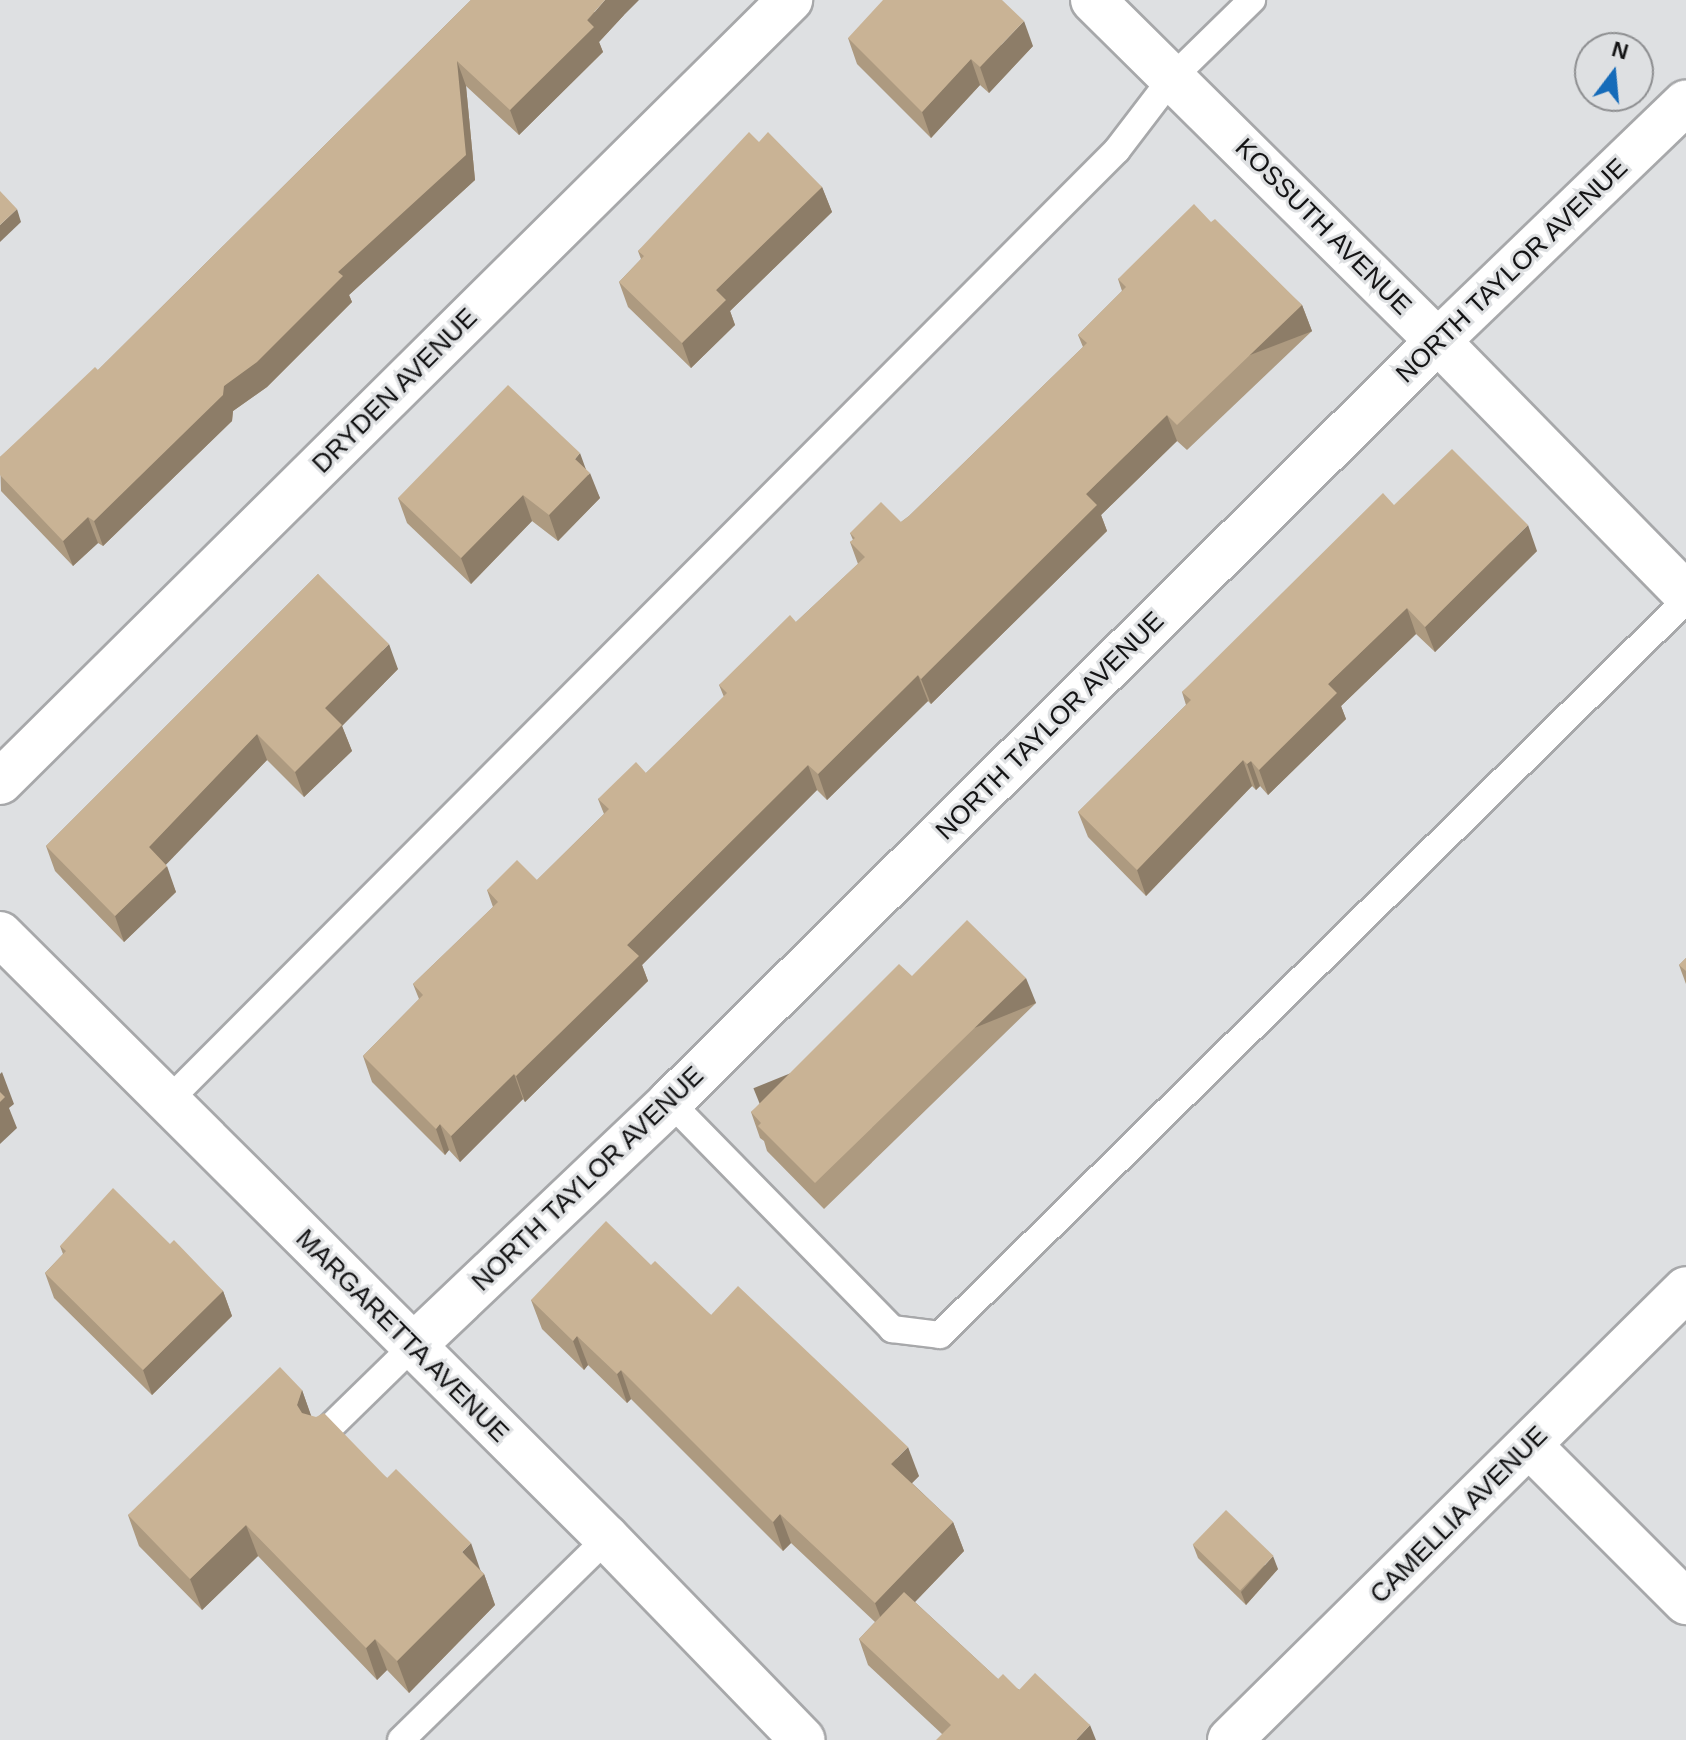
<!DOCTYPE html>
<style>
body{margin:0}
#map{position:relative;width:1686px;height:1740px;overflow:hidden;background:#dee0e2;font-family:Helvetica,sans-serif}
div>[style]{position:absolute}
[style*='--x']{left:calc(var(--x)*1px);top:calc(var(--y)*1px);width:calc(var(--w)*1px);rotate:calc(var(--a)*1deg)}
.roads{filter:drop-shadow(2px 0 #a7a8aa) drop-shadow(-2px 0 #a7a8aa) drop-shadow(0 2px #a7a8aa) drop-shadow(0 -2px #a7a8aa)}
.lane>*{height:26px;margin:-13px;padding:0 13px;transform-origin:13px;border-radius:13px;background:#fff}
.street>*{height:44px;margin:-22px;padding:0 22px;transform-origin:22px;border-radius:22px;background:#fff}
.wall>*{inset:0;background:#ad9a80}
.shaded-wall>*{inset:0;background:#8d7d68;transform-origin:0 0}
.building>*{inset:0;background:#c9b395;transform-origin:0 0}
span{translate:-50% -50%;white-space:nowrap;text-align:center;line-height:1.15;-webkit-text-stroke:6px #dee0e2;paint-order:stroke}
.street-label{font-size:26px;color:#141415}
.north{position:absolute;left:1574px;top:32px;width:80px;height:80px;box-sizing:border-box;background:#dee0e2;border:2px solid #8d8e90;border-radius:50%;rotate:16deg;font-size:22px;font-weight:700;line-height:32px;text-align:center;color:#141415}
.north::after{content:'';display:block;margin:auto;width:28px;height:36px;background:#156bb9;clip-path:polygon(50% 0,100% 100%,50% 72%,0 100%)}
</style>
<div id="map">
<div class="roads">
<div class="lane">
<div style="--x:167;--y:1102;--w:1345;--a:-45.06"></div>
<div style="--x:1117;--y:150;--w:91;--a:-52.6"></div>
<div style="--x:1172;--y:78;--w:112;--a:-44.3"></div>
<div style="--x:670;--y:1102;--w:318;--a:45.6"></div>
<div style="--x:892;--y:1329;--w:48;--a:7.1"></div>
<div style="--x:940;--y:1335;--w:1047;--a:-44.57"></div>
<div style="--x:324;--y:1433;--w:123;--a:-44.3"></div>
<div style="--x:401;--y:1740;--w:289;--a:-44.4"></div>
</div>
<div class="street">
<div style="--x:1093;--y:0;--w:485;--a:44.7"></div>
<div style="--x:1438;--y:341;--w:354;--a:45.6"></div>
<div style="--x:0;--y:782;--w:1112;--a:-44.71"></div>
<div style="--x:0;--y:934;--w:856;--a:44.86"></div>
<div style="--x:607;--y:1538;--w:281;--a:45.9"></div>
<div style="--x:412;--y:1347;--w:356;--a:-43.5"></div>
<div style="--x:670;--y:1102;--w:1081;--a:-44.74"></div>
<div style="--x:1438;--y:341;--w:344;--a:-43.9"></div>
<div style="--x:1530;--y:1446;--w:221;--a:45"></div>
<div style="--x:1230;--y:1740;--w:641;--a:-44.68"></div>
</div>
</div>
<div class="wall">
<div style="clip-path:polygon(471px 0,624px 15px,599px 42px,603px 52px,519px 135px,466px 86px,475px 180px,349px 295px,352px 302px,267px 387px,233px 411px,232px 421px,103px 546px,98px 543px,73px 566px,1px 491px,0 457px,98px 370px)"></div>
<div style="clip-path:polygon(848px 38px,1033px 46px,989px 93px,980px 85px,931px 138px,857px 64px)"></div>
<div style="clip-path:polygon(759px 142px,822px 187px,832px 212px,730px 311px,735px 325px,691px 368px,628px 307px,619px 282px,641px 259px,638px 251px)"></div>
<div style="clip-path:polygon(1211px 222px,1302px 305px,1312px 331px,1187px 450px,1177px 441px,1101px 515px,1107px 531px,931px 704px,928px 701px,827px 800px,817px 790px,642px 965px,648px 981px,525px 1102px,523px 1099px,460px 1162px,449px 1150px,445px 1155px,372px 1082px,363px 1056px,419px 999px,413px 984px,493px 907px,487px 890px,537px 880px,604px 814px,598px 799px,646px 773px,724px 697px,719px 685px,796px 622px,858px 564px,850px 542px,853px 540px,850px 533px,901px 522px,909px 516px,1083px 347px,1078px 335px,1122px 291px,1118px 279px)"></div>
<div style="clip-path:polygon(585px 468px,600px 498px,558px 541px,532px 521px,471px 584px,407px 523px,398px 498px)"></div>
<div style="clip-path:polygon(1394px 505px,1537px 551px,1435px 652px,1416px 634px,1341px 706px,1346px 719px,1268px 795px,1260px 786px,1256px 790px,1252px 786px,1146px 896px,1088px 837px,1078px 812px,1186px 705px,1182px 692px)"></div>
<div style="clip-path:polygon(318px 574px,398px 669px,342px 726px,352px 751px,304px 797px,267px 760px,165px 865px,176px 892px,124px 942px,55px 871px,46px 846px)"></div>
<div style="clip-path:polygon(1686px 958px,1686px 984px,1679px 965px)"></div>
<div style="clip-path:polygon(912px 976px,1036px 1003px,824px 1209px,767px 1151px,764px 1141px,760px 1138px,751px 1112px)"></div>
<div style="clip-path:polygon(170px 1244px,223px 1291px,232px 1316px,152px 1395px,54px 1298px,45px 1273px,63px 1254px,60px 1246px)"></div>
<div style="clip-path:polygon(651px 1265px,711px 1315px,919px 1476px,912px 1483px,953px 1522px,964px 1551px,915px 1602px,998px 1679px,1090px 1725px,942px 1734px,868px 1665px,859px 1639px,875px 1622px,791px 1543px,783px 1551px,631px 1399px,627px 1403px,588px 1365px,584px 1370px,542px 1329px,531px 1300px)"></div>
<div style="clip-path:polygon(302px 1390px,311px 1416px,387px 1478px,484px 1574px,495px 1605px,409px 1693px,387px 1670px,377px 1680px,258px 1556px,202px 1610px,139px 1546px,128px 1515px)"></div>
<div style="clip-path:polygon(1193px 1545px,1278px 1569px,1246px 1605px,1198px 1558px)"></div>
</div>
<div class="shaded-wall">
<div style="clip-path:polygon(605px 0,639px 0,624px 15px,599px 42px,603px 52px,519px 135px,510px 110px)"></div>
<div style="clip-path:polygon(1024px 21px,1033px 46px,989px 93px,980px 67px)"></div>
<div style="clip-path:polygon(971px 59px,980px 85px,931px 138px,922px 112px)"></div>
<div style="clip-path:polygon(457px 61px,466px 86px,475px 180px,349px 295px,352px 302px,267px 387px,233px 411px,232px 421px,103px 546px,94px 521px,224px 386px,338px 272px)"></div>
<div style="clip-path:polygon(822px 187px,832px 212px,730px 311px,735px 325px,691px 368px,682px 343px,716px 290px)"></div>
<div style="clip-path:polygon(17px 209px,21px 222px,0 242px,0 225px)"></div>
<div style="left:1302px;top:305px;width:28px;height:173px;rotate:69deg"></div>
<div style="clip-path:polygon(1167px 415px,1177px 441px,1101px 515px,1107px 531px,931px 704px,921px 679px,1086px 494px)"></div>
<div style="clip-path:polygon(580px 453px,588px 475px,590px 473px,600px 498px,558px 541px,549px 515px,575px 459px)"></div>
<div style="clip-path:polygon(523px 495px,532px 521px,471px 584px,461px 558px)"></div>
<div style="clip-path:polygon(88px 517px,98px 543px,73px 566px,63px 541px)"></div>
<div style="clip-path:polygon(1528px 525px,1537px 551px,1435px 652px,1425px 627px)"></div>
<div style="clip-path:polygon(1407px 608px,1416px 634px,1341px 706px,1346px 719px,1268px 795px,1259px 770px,1328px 684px)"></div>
<div style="clip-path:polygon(389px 644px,398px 669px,342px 726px,352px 751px,304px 797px,295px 772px,325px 708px)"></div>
<div style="clip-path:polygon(918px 675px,928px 701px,827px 800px,818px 774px)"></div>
<div style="clip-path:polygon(257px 734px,267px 760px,158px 873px,149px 847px)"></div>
<div style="clip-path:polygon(1243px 760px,1252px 786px,1146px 896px,1137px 870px)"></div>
<div style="clip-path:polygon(1251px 761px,1260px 786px,1256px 790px,1247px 764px)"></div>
<div style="clip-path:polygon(808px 765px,817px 790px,642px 965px,648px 981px,525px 1102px,516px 1076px,627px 945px)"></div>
<div style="clip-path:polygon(167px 866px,176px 892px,124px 942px,115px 916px)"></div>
<div style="left:1026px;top:978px;width:27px;height:294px;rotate:68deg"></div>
<div style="clip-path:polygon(2px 1072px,14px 1104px,9px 1108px,17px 1128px,0 1144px,0 1074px)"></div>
<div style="clip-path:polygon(514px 1074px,523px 1099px,460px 1162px,451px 1136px)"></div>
<div style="clip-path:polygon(440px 1124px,449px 1150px,445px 1155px,436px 1129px)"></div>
<div style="clip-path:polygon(223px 1291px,232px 1316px,152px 1395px,143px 1370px)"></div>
<div style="clip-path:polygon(577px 1336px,588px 1365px,584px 1370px,573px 1341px)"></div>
<div style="clip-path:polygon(621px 1370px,631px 1399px,627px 1403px,617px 1374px)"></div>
<div style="clip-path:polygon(302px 1390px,313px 1421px,308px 1436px,297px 1405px)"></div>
<div style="clip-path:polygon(908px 1447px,919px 1476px,902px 1493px,891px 1464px)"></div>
<div style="clip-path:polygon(780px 1514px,791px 1543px,783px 1551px,773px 1522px)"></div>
<div style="clip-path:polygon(953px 1522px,964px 1551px,886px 1632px,875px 1603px)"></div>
<div style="clip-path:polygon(246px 1525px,258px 1556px,202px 1610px,190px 1579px)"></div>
<div style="clip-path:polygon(471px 1543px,482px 1575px,462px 1552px)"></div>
<div style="clip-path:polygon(1273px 1556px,1278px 1569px,1246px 1605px,1241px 1592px)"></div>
<div style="clip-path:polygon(484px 1574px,495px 1605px,409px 1693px,397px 1661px)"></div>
<div style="clip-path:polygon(375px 1639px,387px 1670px,377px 1680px,366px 1648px)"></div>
<div style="clip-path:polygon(1090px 1725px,1096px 1740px,1076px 1740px)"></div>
</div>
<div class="building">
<div style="clip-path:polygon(471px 0,605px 0,587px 20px,594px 27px,510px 110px,457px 61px,466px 155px,338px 272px,343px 276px,257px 362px,224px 386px,223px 395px,94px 521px,88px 517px,63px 541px,0 475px,0 457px,95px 367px,98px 370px)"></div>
<div style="clip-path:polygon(883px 0,1002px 0,1024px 21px,980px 67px,971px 59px,922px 112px,848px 38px)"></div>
<div style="clip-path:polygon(749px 132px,759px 142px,768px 132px,822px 187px,716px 290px,726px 300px,682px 343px,619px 282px,644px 256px,638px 251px)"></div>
<div style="clip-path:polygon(0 191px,17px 209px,0 225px)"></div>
<div style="clip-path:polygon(1194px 204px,1211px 222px,1215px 219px,1302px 305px,1177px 425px,1167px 415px,1086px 494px,1097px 505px,921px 679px,918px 675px,818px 774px,808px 765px,627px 945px,639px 956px,516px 1076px,514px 1074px,451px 1136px,440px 1124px,436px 1129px,363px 1056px,423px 995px,413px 984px,498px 902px,487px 890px,517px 860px,537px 880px,609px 809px,598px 799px,636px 762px,646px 773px,727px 693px,719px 685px,790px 615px,796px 622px,865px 557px,850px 542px,855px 538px,850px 533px,881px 502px,901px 522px,909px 516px,1087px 343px,1078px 335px,1126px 287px,1118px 279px)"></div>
<div style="clip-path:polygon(508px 385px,580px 453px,575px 459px,590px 473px,549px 515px,523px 495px,461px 558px,398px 498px)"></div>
<div style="clip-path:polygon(1452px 449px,1528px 525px,1425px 627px,1407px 608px,1328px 684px,1337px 693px,1259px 770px,1251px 761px,1247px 764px,1243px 760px,1137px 870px,1078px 812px,1191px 700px,1182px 692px,1383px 493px,1394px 505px)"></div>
<div style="clip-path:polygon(318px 574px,389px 644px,325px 708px,342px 725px,295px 772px,257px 734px,149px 847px,167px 866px,115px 916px,46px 846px)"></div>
<div style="clip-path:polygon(967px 920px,1026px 978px,815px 1183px,758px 1126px,761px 1123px,751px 1112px,899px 964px,912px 976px)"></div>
<div style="clip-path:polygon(1686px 958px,1686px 971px,1679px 965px)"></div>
<div style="clip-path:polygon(0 1092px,5px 1097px,0 1102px)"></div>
<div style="clip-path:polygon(113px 1188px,170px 1244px,174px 1240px,223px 1291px,143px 1370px,45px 1273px,66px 1251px,60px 1246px)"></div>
<div style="clip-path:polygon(606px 1221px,651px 1265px,655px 1261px,711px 1315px,738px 1286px,908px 1447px,891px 1464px,953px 1522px,875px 1603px,780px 1514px,773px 1522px,621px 1370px,617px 1374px,577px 1336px,573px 1341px,531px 1300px)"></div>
<div style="clip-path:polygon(280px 1367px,302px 1390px,297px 1405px,302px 1413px,316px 1417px,324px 1413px,387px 1478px,396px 1469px,471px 1543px,462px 1552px,484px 1574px,397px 1661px,375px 1639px,366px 1648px,246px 1525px,190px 1579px,128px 1515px)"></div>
<div style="left:1226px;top:1510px;width:66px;height:48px;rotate:44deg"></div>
<div style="clip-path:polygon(904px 1592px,998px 1679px,1003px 1674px,1019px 1690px,1035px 1673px,1090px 1725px,1076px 1740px,936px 1740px,951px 1725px,859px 1639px)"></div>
</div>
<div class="street-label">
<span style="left:1323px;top:227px;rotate:45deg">KOSSUTH AVENUE</span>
<span style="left:1512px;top:271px;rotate:-44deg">NORTH TAYLOR AVENUE</span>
<span style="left:395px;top:391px;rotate:-45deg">DRYDEN AVENUE</span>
<span style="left:1050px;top:726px;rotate:-45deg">NORTH TAYLOR AVENUE</span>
<span style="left:588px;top:1179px;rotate:-44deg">NORTH TAYLOR AVENUE</span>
<span style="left:402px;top:1336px;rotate:45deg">MARGARETTA AVENUE</span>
<span style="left:1459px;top:1515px;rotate:-45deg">CAMELLIA AVENUE</span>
</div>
<div class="north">N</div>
</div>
